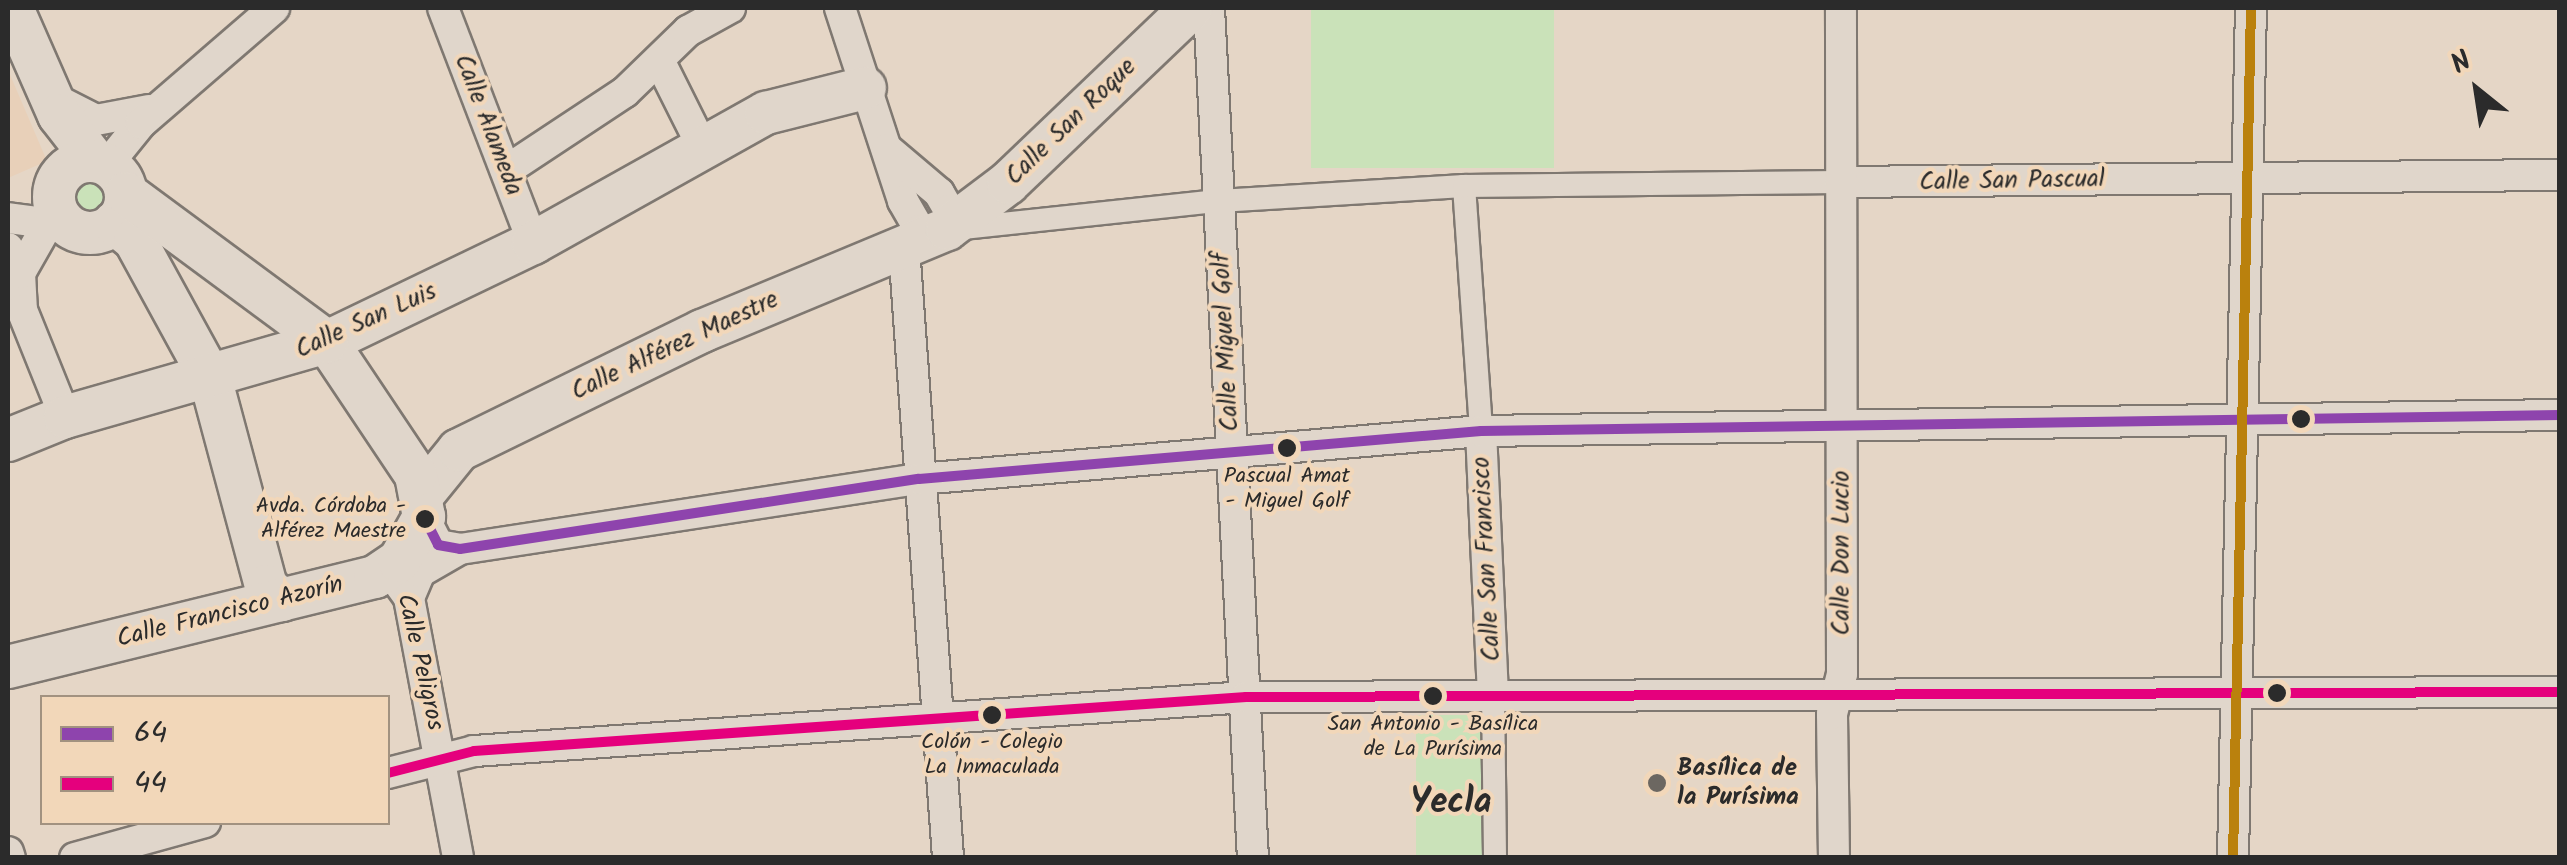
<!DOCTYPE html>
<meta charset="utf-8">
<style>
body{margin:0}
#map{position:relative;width:2567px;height:865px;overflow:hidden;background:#e5d6c6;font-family:Kalam,sans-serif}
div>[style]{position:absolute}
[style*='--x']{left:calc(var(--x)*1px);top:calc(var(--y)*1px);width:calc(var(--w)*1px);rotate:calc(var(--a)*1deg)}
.built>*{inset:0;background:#e8d0b9}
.green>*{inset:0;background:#cae2b9;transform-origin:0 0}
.round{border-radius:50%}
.roads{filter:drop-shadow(2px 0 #7f7871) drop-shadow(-2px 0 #7f7871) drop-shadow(0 2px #7f7871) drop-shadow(0 -2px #7f7871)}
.pedestrian>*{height:22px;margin:-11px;padding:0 11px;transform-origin:11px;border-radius:11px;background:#e0d6cb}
.minor>*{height:30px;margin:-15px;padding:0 15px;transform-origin:15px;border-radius:15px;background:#e0d6cb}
.secondary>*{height:42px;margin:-21px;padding:0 21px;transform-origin:21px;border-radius:21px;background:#e0d6cb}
.secondary>.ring{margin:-21px;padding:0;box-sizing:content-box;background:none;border:42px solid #e0d6cb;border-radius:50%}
.bus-1>*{height:10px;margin:-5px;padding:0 5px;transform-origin:5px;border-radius:5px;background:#8e44ad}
.bus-2>*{height:10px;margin:-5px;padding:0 5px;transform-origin:5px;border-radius:5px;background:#e5007d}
.bus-3>*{height:10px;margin:-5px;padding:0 5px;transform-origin:5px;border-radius:5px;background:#ba810d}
.dots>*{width:28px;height:28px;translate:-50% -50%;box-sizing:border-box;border:5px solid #f2d7b9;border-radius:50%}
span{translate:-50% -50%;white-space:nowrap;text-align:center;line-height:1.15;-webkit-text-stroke:8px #f2d7b9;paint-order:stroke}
.bus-label{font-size:22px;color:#2b2b2b}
.right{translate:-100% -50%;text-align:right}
.street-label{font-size:25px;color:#2b2b2b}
.poi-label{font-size:25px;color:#2b2b2b;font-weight:700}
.left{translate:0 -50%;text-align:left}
.district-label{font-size:35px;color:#2b2b2b;font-weight:700}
.frame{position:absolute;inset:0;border:10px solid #2b2b2b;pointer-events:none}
.legend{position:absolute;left:40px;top:695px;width:350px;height:130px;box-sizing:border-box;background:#f2d7b9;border:2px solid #a29280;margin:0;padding:12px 18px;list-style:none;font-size:30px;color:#2b2b2b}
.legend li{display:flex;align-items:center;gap:20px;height:50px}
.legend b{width:50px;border:2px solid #a29280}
.north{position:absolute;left:2427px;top:40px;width:100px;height:100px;-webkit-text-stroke:8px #f2d7b9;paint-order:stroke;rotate:330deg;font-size:28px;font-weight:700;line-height:40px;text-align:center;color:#2b2b2b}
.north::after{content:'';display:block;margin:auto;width:35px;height:45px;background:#2b2b2b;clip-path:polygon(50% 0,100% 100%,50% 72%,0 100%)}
</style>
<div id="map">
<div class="built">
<div style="clip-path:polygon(8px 70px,47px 161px,8px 178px)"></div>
</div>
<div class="green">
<div style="left:1311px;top:8px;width:243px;height:160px"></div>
<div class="round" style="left:72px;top:179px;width:36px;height:36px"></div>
<div style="left:1483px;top:715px;width:142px;height:67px;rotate:90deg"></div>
</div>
<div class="roads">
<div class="pedestrian">
<div style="--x:1464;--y:186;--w:246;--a:86"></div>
<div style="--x:955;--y:229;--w:265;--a:-6.1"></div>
<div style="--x:1219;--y:201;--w:245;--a:-3.5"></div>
<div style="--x:1464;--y:186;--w:376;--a:-0.6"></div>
<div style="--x:1493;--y:692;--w:166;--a:89.3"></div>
</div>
<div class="minor">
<div style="--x:443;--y:8;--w:252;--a:69"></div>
<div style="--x:840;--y:8;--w:203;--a:71.9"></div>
<div style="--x:903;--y:201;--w:34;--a:60"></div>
<div style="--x:920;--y:230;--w:15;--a:23"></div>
<div style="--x:1209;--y:8;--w:851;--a:87.04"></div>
<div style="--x:659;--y:60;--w:103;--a:63.4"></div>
<div style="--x:53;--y:98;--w:48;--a:27.1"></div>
<div style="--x:96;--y:120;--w:54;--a:-10.7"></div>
<div style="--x:887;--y:149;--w:68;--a:40.2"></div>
<div style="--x:939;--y:193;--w:20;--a:60"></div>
<div style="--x:949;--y:210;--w:19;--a:96"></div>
<div style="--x:107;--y:165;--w:54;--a:-51"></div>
<div style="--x:141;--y:123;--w:176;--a:-40.8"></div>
<div style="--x:507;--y:170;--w:141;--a:-33.5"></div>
<div style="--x:625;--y:92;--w:88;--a:-44.1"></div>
<div style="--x:688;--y:31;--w:48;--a:-28.7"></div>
<div style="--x:1840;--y:182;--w:720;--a:-0.56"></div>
<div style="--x:8;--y:218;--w:61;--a:7.6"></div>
<div style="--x:8;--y:248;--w:28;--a:64"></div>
<div style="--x:20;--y:273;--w:37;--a:87"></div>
<div style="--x:22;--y:310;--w:115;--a:68.1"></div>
<div style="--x:904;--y:248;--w:612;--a:85.87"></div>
<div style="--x:20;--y:273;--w:73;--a:-60.3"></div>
<div style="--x:1481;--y:431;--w:261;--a:87.4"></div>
<div style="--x:424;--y:517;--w:31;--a:63"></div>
<div style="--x:438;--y:545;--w:22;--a:10"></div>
<div style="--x:460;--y:549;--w:464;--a:-8.7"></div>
<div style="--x:919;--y:479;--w:564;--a:-4.88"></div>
<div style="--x:1481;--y:431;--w:1079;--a:-0.85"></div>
<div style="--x:389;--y:570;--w:34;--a:54"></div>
<div style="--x:409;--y:598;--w:265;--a:79.3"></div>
<div style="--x:409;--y:598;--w:28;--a:-67"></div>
<div style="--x:420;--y:572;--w:46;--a:-29.9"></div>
<div style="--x:388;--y:773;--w:89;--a:-14.3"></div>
<div style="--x:474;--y:751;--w:774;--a:-4"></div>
<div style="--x:1246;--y:697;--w:1314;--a:-0.22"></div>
<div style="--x:8;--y:852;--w:6;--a:72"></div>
<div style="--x:75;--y:858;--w:135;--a:-15.5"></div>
<div style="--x:1834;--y:858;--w:144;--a:-90.8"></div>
<div style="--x:1832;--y:714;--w:41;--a:-76"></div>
<div style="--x:1842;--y:674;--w:666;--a:-90.09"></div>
<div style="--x:2233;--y:858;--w:850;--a:-88.79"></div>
</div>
<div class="secondary">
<div style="--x:12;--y:8;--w:117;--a:66.3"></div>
<div style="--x:59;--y:115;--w:58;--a:52"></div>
<div class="ring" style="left:54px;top:161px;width:30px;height:30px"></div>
<div style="--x:114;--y:223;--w:27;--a:39"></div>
<div style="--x:135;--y:240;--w:156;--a:61.3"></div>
<div style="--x:210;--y:377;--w:216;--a:75"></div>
<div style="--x:266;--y:586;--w:21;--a:43"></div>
<div style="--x:8;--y:440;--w:61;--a:-22"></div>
<div style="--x:65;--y:417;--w:273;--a:-16"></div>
<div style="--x:327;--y:342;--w:229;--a:-25.7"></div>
<div style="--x:533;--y:243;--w:267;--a:-29.2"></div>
<div style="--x:766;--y:113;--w:102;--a:-14.2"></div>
<div style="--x:424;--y:493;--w:55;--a:-50.9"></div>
<div style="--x:459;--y:450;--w:271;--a:-26.1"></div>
<div style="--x:702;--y:331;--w:265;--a:-22.6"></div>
<div style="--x:947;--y:229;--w:76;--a:-37"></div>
<div style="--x:1008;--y:183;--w:253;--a:-43.7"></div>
<div style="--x:8;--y:667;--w:378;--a:-13.8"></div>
<div style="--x:375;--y:577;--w:29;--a:-34"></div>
<div style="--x:399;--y:561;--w:51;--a:-60.4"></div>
<div style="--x:424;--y:517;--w:43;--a:-100.8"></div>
<div style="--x:416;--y:475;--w:160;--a:-123.8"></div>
<div style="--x:327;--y:342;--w:250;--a:-143.5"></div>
</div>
</div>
<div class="bus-1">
<div style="--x:424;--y:517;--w:31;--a:63"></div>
<div style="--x:438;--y:545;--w:22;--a:10"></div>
<div style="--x:460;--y:549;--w:464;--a:-8.7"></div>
<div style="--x:919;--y:479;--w:564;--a:-4.88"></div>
<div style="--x:1481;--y:431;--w:1079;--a:-0.85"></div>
</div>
<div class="bus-2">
<div style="--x:388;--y:773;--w:89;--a:-14.3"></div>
<div style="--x:474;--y:751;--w:774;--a:-4"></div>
<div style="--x:1246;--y:697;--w:1314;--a:-0.22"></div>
</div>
<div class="bus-3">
<div style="--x:2233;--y:858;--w:850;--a:-88.79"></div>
</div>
<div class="dots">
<div style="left:2301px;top:419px;background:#2b2b2b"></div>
<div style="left:1287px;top:448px;background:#2b2b2b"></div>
<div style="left:425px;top:519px;background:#2b2b2b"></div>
<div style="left:2277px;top:693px;background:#2b2b2b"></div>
<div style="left:1433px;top:696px;background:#2b2b2b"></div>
<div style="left:992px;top:715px;background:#2b2b2b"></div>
<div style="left:1657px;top:783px;background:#6c6761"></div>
</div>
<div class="bus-label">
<span style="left:1287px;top:489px">Pascual Amat<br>- Miguel Golf</span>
<span class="right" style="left:406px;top:519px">Avda. Córdoba -<br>Alférez Maestre</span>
<span style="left:1433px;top:737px">San Antonio - Basílica<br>de La Purísima</span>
<span style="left:992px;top:755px">Colón - Colegio<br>La Inmaculada</span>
</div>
<div class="street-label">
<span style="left:1071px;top:122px;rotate:-44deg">Calle San Roque</span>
<span style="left:488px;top:125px;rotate:69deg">Calle Alameda</span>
<span style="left:2012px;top:181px;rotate:-1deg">Calle San Pascual</span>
<span style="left:366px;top:321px;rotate:-24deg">Calle San Luis</span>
<span style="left:1226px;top:342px;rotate:-93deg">Calle Miguel Golf</span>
<span style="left:675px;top:346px;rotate:-25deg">Calle Alférez Maestre</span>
<span style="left:1842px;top:553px;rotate:-90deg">Calle Don Lucio</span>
<span style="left:1487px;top:559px;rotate:-93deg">Calle San Francisco</span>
<span style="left:230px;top:612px;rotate:-14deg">Calle Francisco Azorín</span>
<span style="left:420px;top:662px;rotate:77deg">Calle Peligros</span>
</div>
<div class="poi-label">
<span class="left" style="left:1677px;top:783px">Basílica de<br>la Purísima</span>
</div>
<div class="district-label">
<span style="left:1451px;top:803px">Yecla</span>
</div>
<div class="frame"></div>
<ul class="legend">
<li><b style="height:12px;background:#8e44ad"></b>64</li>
<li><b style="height:12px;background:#e5007d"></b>44</li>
</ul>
<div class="north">N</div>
</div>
